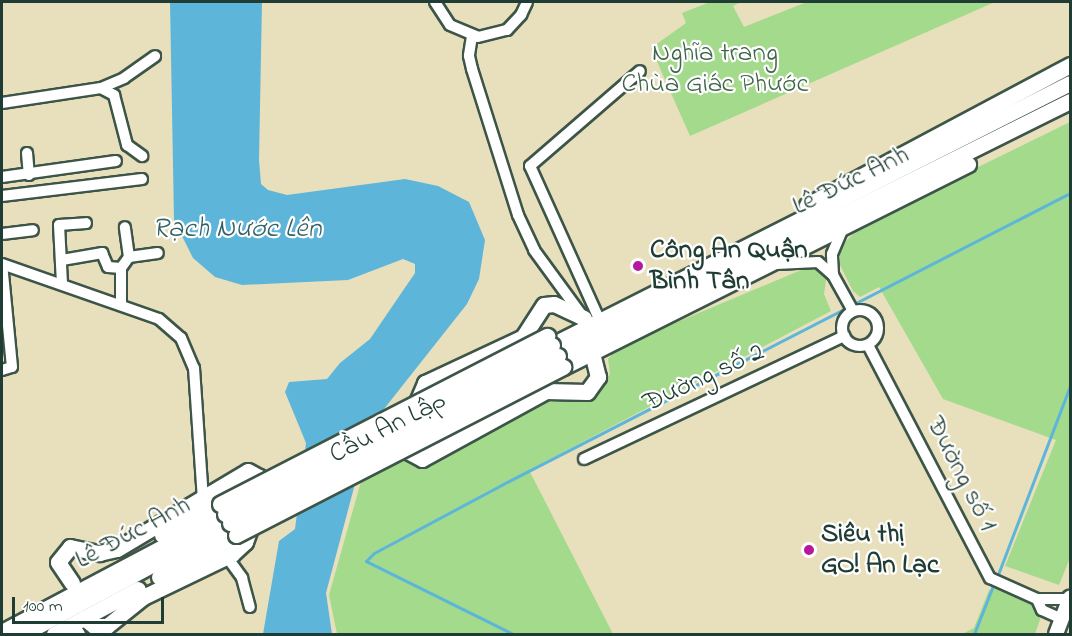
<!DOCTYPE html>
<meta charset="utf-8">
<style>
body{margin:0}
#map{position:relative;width:1072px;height:636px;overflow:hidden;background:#e8e0bc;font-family:"Indie Flower",sans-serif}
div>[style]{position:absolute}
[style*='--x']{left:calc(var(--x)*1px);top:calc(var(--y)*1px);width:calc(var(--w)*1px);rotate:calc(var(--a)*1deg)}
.green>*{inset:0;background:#a3da8c}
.water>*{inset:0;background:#5db5da}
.stream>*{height:3px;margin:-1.5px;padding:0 1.5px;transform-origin:1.5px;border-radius:1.5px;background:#5db5da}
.roads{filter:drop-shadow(2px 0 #3d5548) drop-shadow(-2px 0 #3d5548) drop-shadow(0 2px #3d5548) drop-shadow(0 -2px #3d5548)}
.minor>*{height:10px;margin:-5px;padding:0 5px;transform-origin:5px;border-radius:5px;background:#fff}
.minor>.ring{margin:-5px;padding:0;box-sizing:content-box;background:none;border:10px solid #fff;border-radius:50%}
.major>*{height:14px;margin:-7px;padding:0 7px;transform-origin:7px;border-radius:7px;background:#fff}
.highway>*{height:15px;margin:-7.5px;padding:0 7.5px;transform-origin:7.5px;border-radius:7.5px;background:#fff}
.bridges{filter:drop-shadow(2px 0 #3d5548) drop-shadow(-2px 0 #3d5548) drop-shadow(0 2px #3d5548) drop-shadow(0 -2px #3d5548)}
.highway-bridge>*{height:15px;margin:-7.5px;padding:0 7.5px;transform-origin:7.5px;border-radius:7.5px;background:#fff}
.dots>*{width:16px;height:16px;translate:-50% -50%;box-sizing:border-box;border:3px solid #fff;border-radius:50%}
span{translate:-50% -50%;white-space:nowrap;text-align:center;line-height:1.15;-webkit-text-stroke:4.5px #fff;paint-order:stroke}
.park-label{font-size:27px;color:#40644a}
.street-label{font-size:27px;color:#1f3d34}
.poi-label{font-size:27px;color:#1f3d34;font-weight:700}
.left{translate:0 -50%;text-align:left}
.water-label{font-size:28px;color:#326166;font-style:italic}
.frame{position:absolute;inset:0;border:3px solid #1f3d34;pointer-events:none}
.scale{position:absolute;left:12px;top:597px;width:152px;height:27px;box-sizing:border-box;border:3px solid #1f3d34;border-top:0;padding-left:8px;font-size:18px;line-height:21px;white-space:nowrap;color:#1f3d34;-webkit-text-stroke:4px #fff;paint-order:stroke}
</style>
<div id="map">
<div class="green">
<div style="clip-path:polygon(710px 2px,741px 2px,733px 6px,744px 27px,807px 2px,995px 2px,690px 136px,651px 48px,686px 23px,682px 13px)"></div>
<div style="clip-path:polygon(1070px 122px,1070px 558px,1059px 585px,1005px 566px,1056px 440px,943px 399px,879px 287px,860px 297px,853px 291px,840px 265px,840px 247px,864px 223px)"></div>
<div style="clip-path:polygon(813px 265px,827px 273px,824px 294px,831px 311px,529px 470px,613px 634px,337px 634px,329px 595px,362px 478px,404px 457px,415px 464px,429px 461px,555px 392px,578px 399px,594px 396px,610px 374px,608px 359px,618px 347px)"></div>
<div style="clip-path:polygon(1000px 586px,1036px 602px,1042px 614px,1035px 634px,962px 634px,974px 628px,989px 590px)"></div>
</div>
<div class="water">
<div style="clip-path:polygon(170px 2px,262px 2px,259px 160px,261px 184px,268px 190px,287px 195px,405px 179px,438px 186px,469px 202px,485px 240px,479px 279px,467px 304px,384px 409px,356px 480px,326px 593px,332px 634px,263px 634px,279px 541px,295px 529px,306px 443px,285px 392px,289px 382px,327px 379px,340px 363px,370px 339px,415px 273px,415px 264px,403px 259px,348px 280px,242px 285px,215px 277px,193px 258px,174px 220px)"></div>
</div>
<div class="stream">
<div style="--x:997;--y:577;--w:204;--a:-69.1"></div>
<div style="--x:513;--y:634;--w:164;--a:-153.6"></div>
<div style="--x:366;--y:561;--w:11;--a:-45"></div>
<div style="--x:374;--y:553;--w:146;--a:-28.1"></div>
<div style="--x:503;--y:484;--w:637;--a:-27.17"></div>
<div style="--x:974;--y:634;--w:55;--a:-68.6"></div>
</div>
<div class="roads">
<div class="minor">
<div style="--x:435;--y:2;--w:27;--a:57"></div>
<div style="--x:450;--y:25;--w:30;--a:23"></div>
<div style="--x:478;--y:37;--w:30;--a:-14"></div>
<div style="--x:507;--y:30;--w:21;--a:-47"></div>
<div style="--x:521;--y:15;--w:14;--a:-65"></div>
<div style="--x:472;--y:36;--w:20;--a:99"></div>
<div style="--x:469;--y:56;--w:13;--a:77"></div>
<div style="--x:472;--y:69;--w:153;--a:72.5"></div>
<div style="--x:518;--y:215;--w:38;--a:65"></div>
<div style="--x:534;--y:250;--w:83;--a:53.8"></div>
<div style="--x:101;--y:88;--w:15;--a:28"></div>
<div style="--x:114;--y:95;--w:52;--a:75.4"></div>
<div style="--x:127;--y:145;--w:19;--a:36"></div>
<div style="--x:2;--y:103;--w:100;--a:-8.6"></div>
<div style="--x:101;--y:88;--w:25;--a:-23"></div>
<div style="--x:124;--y:78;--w:38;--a:-35"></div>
<div style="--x:27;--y:153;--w:22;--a:85"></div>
<div style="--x:2;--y:177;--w:115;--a:-8"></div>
<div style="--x:2;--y:196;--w:141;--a:-6.9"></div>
<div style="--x:2;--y:234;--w:31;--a:-7"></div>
<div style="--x:129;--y:257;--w:29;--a:-8"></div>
<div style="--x:62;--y:260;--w:41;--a:-9.9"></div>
<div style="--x:102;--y:253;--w:15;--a:67"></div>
<div style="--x:108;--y:267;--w:13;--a:4"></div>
<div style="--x:2;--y:264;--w:166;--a:19.3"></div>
<div style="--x:159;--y:319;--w:29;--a:41"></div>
<div style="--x:181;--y:338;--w:33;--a:67"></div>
<div style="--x:194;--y:368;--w:131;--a:86.1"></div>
<div style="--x:776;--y:264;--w:42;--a:-2.7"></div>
<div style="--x:818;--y:262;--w:20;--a:41"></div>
<div style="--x:833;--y:275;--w:41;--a:60.9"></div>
<div style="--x:833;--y:275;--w:21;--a:-93"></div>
<div style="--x:832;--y:254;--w:30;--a:-67"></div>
<div style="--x:62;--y:284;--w:59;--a:-92.9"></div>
<div style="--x:59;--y:225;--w:27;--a:-4"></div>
<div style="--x:121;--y:305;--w:37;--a:-90"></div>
<div style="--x:121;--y:268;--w:14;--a:-54"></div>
<div style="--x:129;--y:257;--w:30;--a:-98"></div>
<div class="ring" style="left:842px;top:310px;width:26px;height:26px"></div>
<div style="--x:600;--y:321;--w:170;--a:-114.3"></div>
<div style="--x:530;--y:166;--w:145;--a:-40.8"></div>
<div style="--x:868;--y:345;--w:263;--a:62.4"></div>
<div style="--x:990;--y:578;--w:51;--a:24.1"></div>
<div style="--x:1037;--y:599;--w:12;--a:66"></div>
<div style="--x:1042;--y:610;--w:22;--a:24"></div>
<div style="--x:2;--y:370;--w:10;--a:-17"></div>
<div style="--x:12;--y:367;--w:103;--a:-95.5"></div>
<div style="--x:584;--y:459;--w:288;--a:-25.3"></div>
<div style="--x:227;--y:557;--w:26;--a:54"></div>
<div style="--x:242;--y:578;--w:30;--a:75"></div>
<div style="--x:1037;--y:599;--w:33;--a:0"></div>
<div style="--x:73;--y:624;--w:12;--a:55"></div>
</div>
<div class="major">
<div style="--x:1056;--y:634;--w:39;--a:-69"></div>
</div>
<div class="highway">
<div style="--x:807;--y:205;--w:298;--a:-28"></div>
<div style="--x:552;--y:345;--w:580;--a:-26.83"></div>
<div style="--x:558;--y:356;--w:572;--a:-26.48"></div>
<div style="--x:563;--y:367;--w:453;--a:-26.6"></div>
<div style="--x:412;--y:414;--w:34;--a:-67"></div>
<div style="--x:425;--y:383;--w:108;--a:-25.1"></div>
<div style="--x:523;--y:337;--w:38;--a:-57"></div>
<div style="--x:544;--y:305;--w:10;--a:-6"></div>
<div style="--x:554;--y:304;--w:33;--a:25"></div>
<div style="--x:406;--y:437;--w:14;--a:86"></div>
<div style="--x:407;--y:451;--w:17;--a:28"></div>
<div style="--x:422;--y:459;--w:141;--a:-28.7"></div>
<div style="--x:546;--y:391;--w:41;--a:1.4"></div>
<div style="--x:587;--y:392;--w:19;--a:-54"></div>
<div style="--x:598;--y:377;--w:25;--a:-104"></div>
<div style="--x:162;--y:535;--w:66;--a:-28.1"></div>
<div style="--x:159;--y:577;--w:88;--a:-28.6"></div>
<div style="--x:72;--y:583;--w:25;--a:-124"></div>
<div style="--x:58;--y:562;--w:19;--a:-51"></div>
<div style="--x:70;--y:547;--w:30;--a:12"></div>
<div style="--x:99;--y:553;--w:18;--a:-13"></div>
<div style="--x:117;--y:549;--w:152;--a:-30.8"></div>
<div style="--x:248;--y:471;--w:13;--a:29"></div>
<div style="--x:259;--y:477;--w:17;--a:90"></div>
<div style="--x:84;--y:618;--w:13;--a:39"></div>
<div style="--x:94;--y:626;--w:13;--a:0"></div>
<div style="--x:107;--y:626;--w:46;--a:-38.9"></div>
<div style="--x:143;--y:597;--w:99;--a:-25.8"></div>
<div style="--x:232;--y:554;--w:18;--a:-43"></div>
<div style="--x:245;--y:542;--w:23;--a:-70"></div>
<div style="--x:2;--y:632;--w:252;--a:-27.9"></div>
<div style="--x:23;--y:634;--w:235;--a:-28.2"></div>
<div style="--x:54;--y:634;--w:95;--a:-28.2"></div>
</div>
</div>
<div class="bridges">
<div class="highway-bridge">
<div style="--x:220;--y:504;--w:368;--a:-27.2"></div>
<div style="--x:225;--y:514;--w:368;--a:-27.3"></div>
<div style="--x:230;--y:523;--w:368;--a:-27"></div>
<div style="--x:236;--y:535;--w:368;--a:-27.2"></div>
</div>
</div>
<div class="dots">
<div style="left:638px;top:266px;background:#b5179e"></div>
<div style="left:809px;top:550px;background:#b5179e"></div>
</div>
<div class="park-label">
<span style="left:715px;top:69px">Nghĩa trang<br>Chùa Giác Phước</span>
</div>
<div class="street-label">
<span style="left:851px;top:181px;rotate:-26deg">Lê Đức Anh</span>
<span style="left:704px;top:378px;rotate:-25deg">Đường số 2</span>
<span style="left:388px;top:428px;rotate:-27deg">Cầu An Lập</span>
<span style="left:961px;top:474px;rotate:63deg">Đường số 1</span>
<span style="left:133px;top:533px;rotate:-28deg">Lê Đức Anh</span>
</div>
<div class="poi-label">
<span class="left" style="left:650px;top:266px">Công An Quận<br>Bình Tân</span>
<span class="left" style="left:821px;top:550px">Siêu thị<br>GO! An Lạc</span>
</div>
<div class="water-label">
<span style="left:237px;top:230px">Rạch Nước Lên</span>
</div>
<div class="frame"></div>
<div class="scale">100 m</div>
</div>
